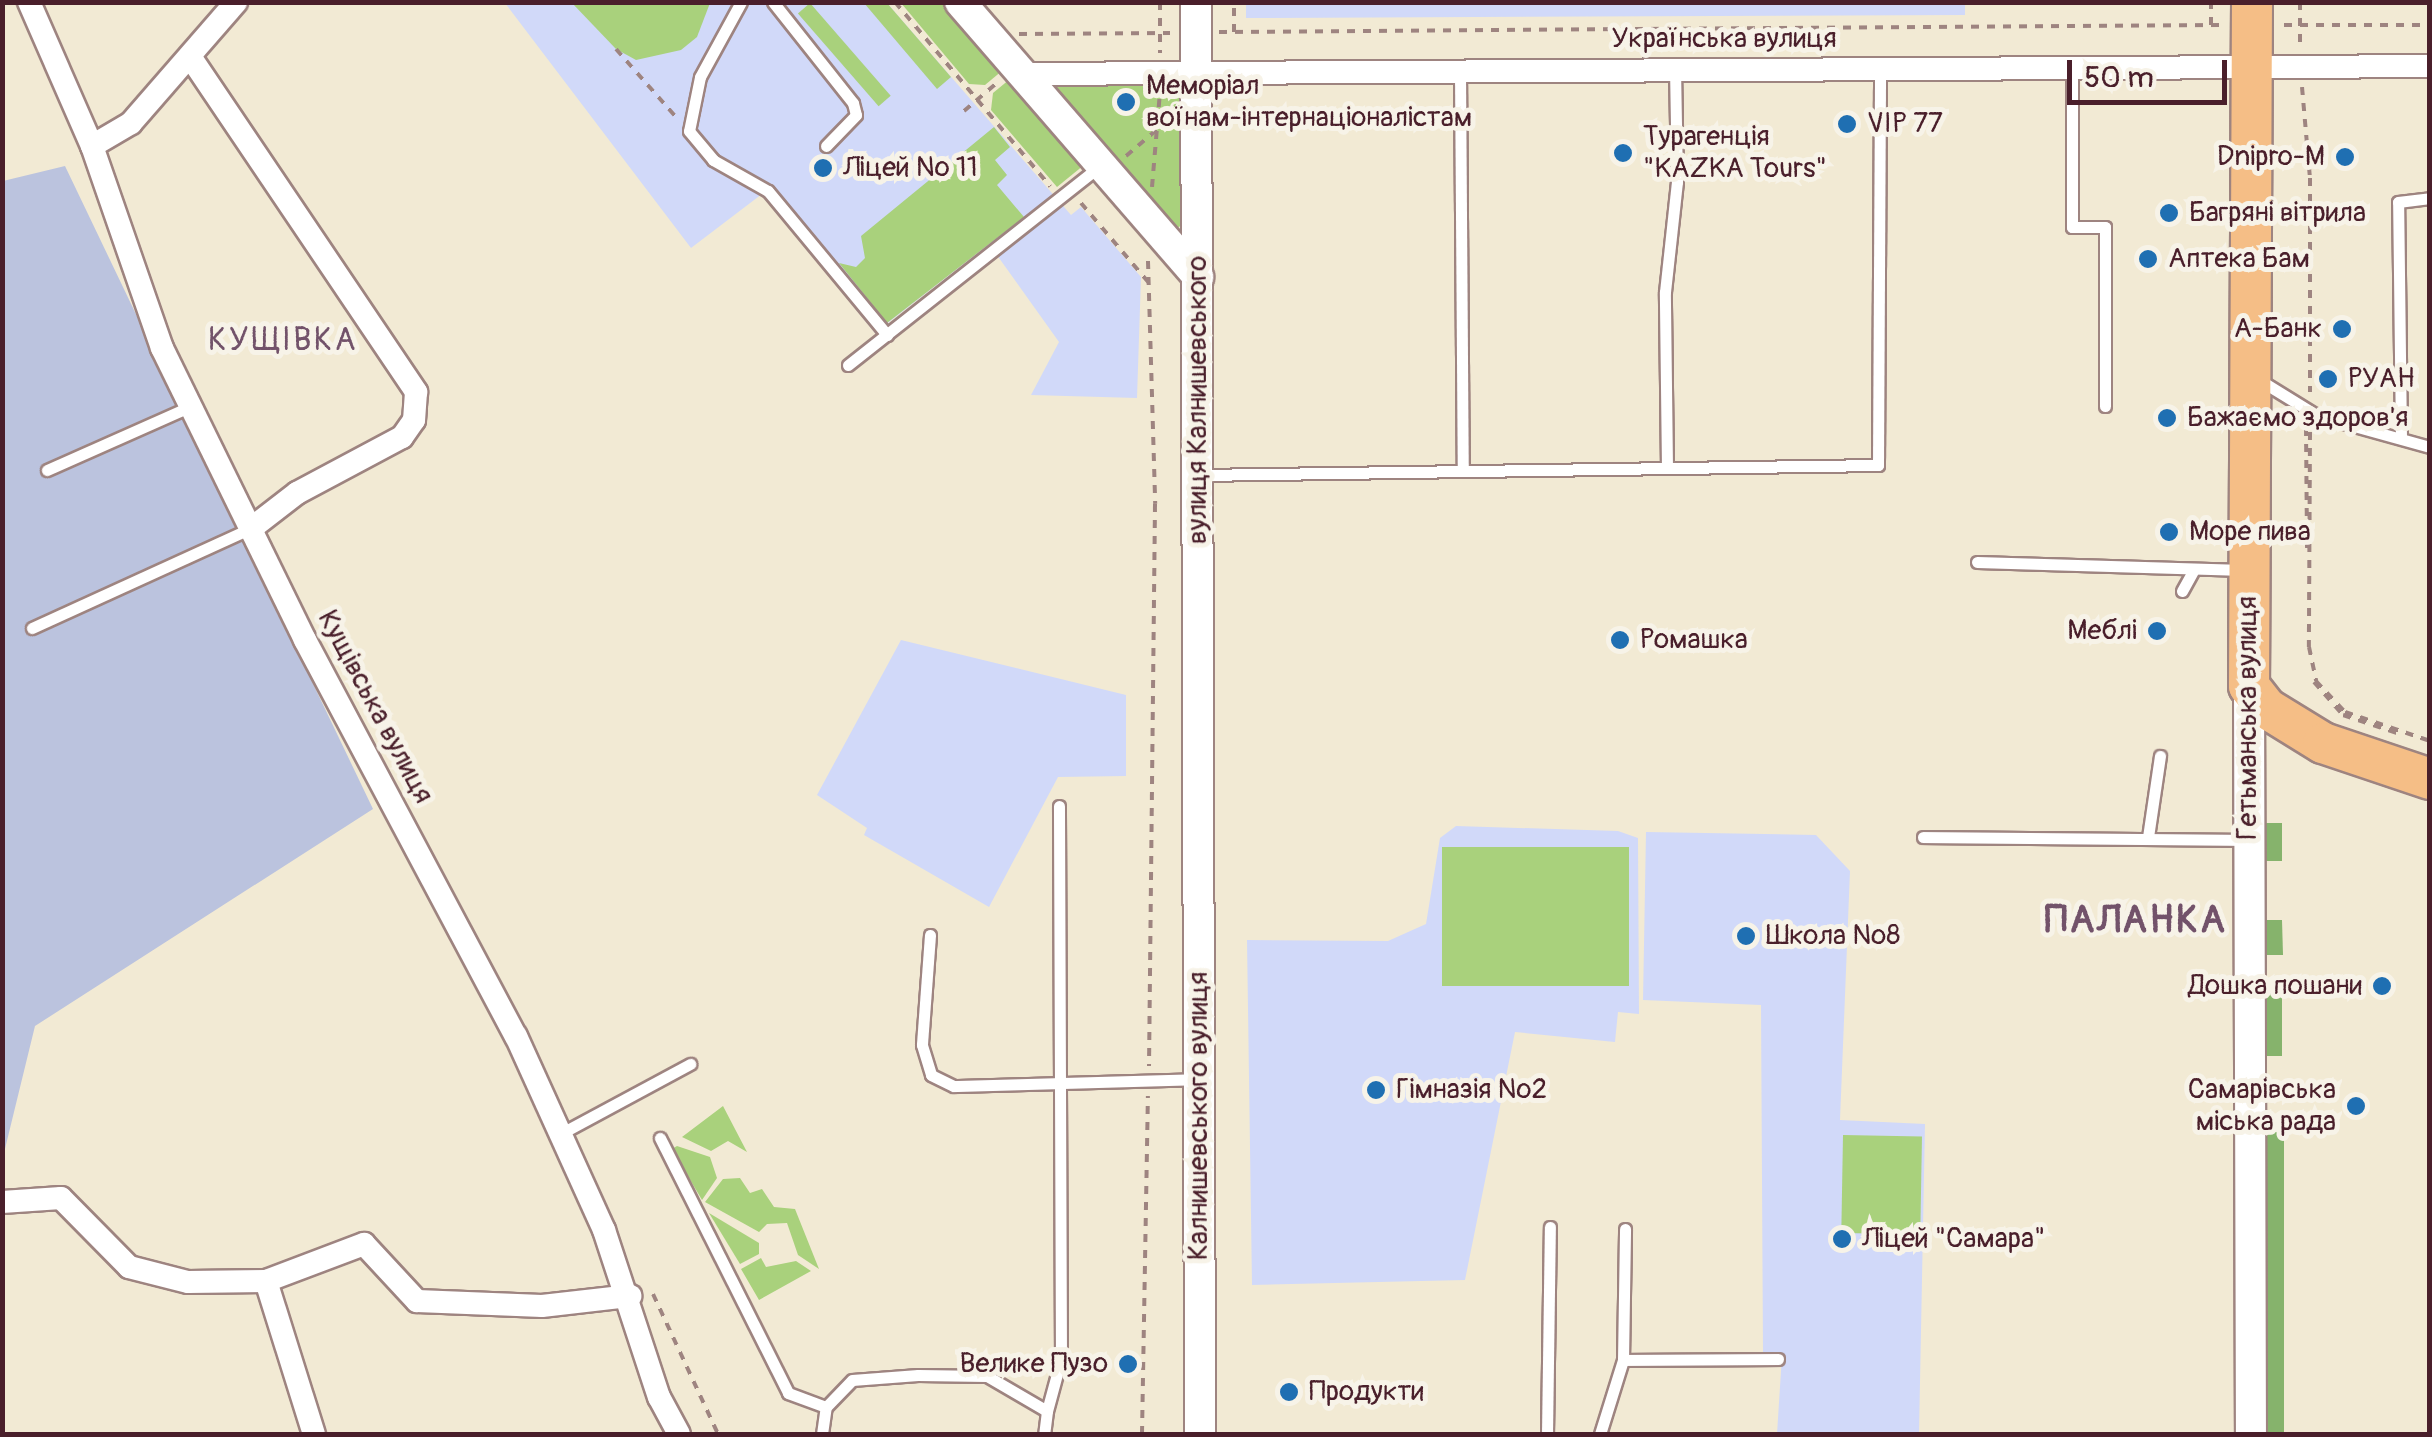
<!DOCTYPE html>
<meta charset="utf-8">
<style>
body{margin:0}
#map{position:relative;width:2432px;height:1437px;overflow:hidden;background:#f2ead4;font-family:Pangolin,sans-serif}
div>[style]{position:absolute}
[style*='--x']{left:calc(var(--x)*1px);top:calc(var(--y)*1px);width:calc(var(--w)*1px);rotate:calc(var(--a)*1deg)}
.built>*{inset:0;background:#d1d9f9}
.industrial>*{inset:0;background:#bbc3de}
.green>*{inset:0;background:#a9d17c;transform-origin:0 0}
.forest>*{inset:0;background:#86b36c;transform-origin:0 0}
.path>*{height:4px;margin-top:-2px;transform-origin:0;background:repeating-linear-gradient(90deg,#9e8480 0 8px,transparent 0 16px)}
.roads{filter:drop-shadow(2px 0 #9e8480) drop-shadow(-2px 0 #9e8480) drop-shadow(0 2px #9e8480) drop-shadow(0 -2px #9e8480)}
.service>*{height:11px;margin:-5.5px;padding:0 5.5px;transform-origin:5.5px;border-radius:5.5px;background:#fff}
.minor>*{height:22px;margin:-11px;padding:0 11px;transform-origin:11px;border-radius:11px;background:#fff}
.tertiary>*{height:30px;margin:-15px;padding:0 15px;transform-origin:15px;border-radius:15px;background:#fff}
.trunk>*{height:40px;margin:-20px;padding:0 20px;transform-origin:20px;border-radius:20px;background:#f5be86}
.dots>*{width:28px;height:28px;translate:-50% -50%;box-sizing:border-box;border:5px solid #f7f3e8;border-radius:50%}
span{translate:-50% -50%;white-space:nowrap;text-align:center;line-height:1.15;-webkit-text-stroke:10px #f7f3e8;paint-order:stroke}
.street-label{font-size:28px;color:#4a1f2b}
.poi-label{font-size:28px;color:#4a1f2b}
.left{translate:0 -50%;text-align:left}
.right{translate:-100% -50%;text-align:right}
.quarter-label{font-size:32px;color:#72526a;letter-spacing:2.5px}
.district-label{font-size:38px;color:#72526a;font-weight:700;letter-spacing:2.5px}
.frame{position:absolute;inset:0;border:5px solid #4a1f2b;pointer-events:none}
.scale{position:absolute;left:2067px;top:60px;width:160px;height:45px;box-sizing:border-box;border:5px solid #4a1f2b;border-top:0;padding-left:12px;font-size:30px;line-height:35px;white-space:nowrap;color:#4a1f2b;-webkit-text-stroke:8px #f7f3e8;paint-order:stroke}
</style>
<div id="map">
<div class="built">
<div style="clip-path:polygon(1965px 2px,1965px 15px,1246px 18px,1246px 2px)"></div>
<div style="clip-path:polygon(505px 3px,887px 3px,1071px 215px,1081px 207px,1141px 277px,1137px 398px,1031px 395px,1059px 342px,989px 244px,875px 333px,762px 194px,691px 248px)"></div>
<div style="clip-path:polygon(901px 640px,1126px 695px,1126px 776px,1058px 777px,989px 907px,864px 835px,867px 828px,817px 795px)"></div>
<div style="clip-path:polygon(1456px 826px,1618px 831px,1638px 838px,1639px 1014px,1618px 1012px,1615px 1042px,1515px 1032px,1465px 1280px,1252px 1285px,1247px 940px,1388px 941px,1426px 924px,1440px 838px)"></div>
<div style="clip-path:polygon(1646px 832px,1816px 835px,1850px 871px,1840px 1120px,1925px 1124px,1919px 1434px,1777px 1434px,1782px 1355px,1763px 1354px,1761px 1005px,1643px 1000px)"></div>
</div>
<div class="industrial">
<div style="clip-path:polygon(65px 166px,373px 809px,35px 1026px,3px 1157px,3px 181px)"></div>
</div>
<div class="green">
<div style="clip-path:polygon(572px 3px,710px 3px,697px 37px,681px 50px,636px 60px,616px 49px)"></div>
<div style="left:810px;top:3px;width:123px;height:16px;rotate:49deg"></div>
<div style="clip-path:polygon(864px 3px,887px 3px,951px 77px,937px 89px)"></div>
<div style="clip-path:polygon(901px 3px,946px 3px,1003px 70px,985px 85px,969px 84px)"></div>
<div style="clip-path:polygon(1010px 79px,1084px 165px,1057px 187px,991px 110px,993px 93px)"></div>
<div style="clip-path:polygon(1176px 81px,1183px 86px,1184px 224px,1177px 228px,1168px 228px,1053px 89px,1057px 83px)"></div>
<div style="clip-path:polygon(994px 127px,1010px 147px,995px 160px,1007px 175px,997px 185px,1024px 217px,887px 323px,839px 263px,856px 267px,865px 258px,861px 236px)"></div>
<div style="left:1442px;top:847px;width:187px;height:139px"></div>
<div style="clip-path:polygon(723px 1106px,747px 1152px,728px 1141px,711px 1151px,682px 1137px)"></div>
<div style="left:1843px;top:1135px;width:79px;height:98px;rotate:1deg"></div>
<div style="clip-path:polygon(677px 1146px,710px 1157px,717px 1178px,702px 1200px,672px 1149px)"></div>
<div style="clip-path:polygon(740px 1178px,750px 1193px,762px 1189px,774px 1207px,795px 1209px,819px 1269px,798px 1255px,787px 1223px,767px 1224px,759px 1232px,705px 1202px,723px 1179px)"></div>
<div style="clip-path:polygon(709px 1213px,759px 1243px,759px 1254px,740px 1264px)"></div>
<div style="clip-path:polygon(761px 1258px,766px 1267px,796px 1261px,811px 1271px,759px 1300px,741px 1269px)"></div>
</div>
<div class="forest">
<div style="left:2266px;top:823px;width:16px;height:38px"></div>
<div style="clip-path:polygon(2266px 920px,2282px 920px,2283px 955px,2264px 955px)"></div>
<div style="left:2265px;top:986px;width:17px;height:70px"></div>
<div style="left:2264px;top:1132px;width:20px;height:301px"></div>
</div>
<div class="path">
<div style="--x:895;--y:2;--w:241;--a:49.9"></div>
<div style="--x:1160;--y:2;--w:51;--a:90"></div>
<div style="--x:2300;--y:2;--w:46;--a:90"></div>
<div style="--x:2211;--y:25;--w:23;--a:-90"></div>
<div style="--x:2284;--y:25;--w:146;--a:0"></div>
<div style="--x:1219;--y:32;--w:1001;--a:-0.4"></div>
<div style="--x:1234;--y:32;--w:30;--a:-90"></div>
<div style="--x:1019;--y:34;--w:151;--a:-0.4"></div>
<div style="--x:616;--y:49;--w:91;--a:48.6"></div>
<div style="--x:2302;--y:87;--w:91;--a:85"></div>
<div style="--x:2310;--y:178;--w:214;--a:90"></div>
<div style="--x:964;--y:111;--w:45;--a:-40.5"></div>
<div style="--x:1126;--y:156;--w:45;--a:-40.5"></div>
<div style="--x:1152;--y:187;--w:95;--a:-85.2"></div>
<div style="--x:1081;--y:203;--w:105;--a:49.6"></div>
<div style="--x:1148;--y:261;--w:243;--a:88.3"></div>
<div style="--x:1155;--y:504;--w:562;--a:90.61"></div>
<div style="--x:2306;--y:428;--w:125;--a:89.5"></div>
<div style="--x:2310;--y:432;--w:215;--a:90.3"></div>
<div style="--x:2309;--y:647;--w:35;--a:78"></div>
<div style="--x:2316;--y:681;--w:42;--a:46.9"></div>
<div style="--x:2345;--y:712;--w:90;--a:18.8"></div>
<div style="--x:2314;--y:682;--w:44;--a:48.7"></div>
<div style="--x:2343;--y:715;--w:57;--a:18.4"></div>
<div style="--x:653;--y:1294;--w:154;--a:65.1"></div>
<div style="--x:1142;--y:1434;--w:338;--a:-89"></div>
</div>
<div class="roads">
<div class="service">
<div style="--x:741;--y:2;--w:85;--a:118.7"></div>
<div style="--x:700;--y:77;--w:55;--a:101.5"></div>
<div style="--x:689;--y:131;--w:38;--a:50"></div>
<div style="--x:713;--y:160;--w:63;--a:29.4"></div>
<div style="--x:768;--y:191;--w:187;--a:50.4"></div>
<div style="--x:773;--y:2;--w:129;--a:51.6"></div>
<div style="--x:853;--y:103;--w:12;--a:76"></div>
<div style="--x:856;--y:115;--w:43;--a:134.1"></div>
<div style="--x:2072;--y:66;--w:161;--a:90"></div>
<div style="--x:2072;--y:227;--w:33;--a:0"></div>
<div style="--x:2105;--y:227;--w:179;--a:90"></div>
<div style="--x:1460;--y:71;--w:400;--a:89.6"></div>
<div style="--x:848;--y:365;--w:321;--a:-38.3"></div>
<div style="--x:2261;--y:381;--w:67;--a:31.6"></div>
<div style="--x:2318;--y:416;--w:116;--a:15.5"></div>
<div style="--x:2401;--y:437;--w:235;--a:-90.7"></div>
<div style="--x:2398;--y:202;--w:32;--a:-7"></div>
<div style="--x:1667;--y:468;--w:176;--a:-90.7"></div>
<div style="--x:1665;--y:292;--w:111;--a:-83.8"></div>
<div style="--x:1677;--y:182;--w:113;--a:-91"></div>
<div style="--x:47;--y:470;--w:161;--a:-23.9"></div>
<div style="--x:1198;--y:475;--w:680;--a:-0.84"></div>
<div style="--x:1878;--y:465;--w:396;--a:-89.7"></div>
<div style="--x:1977;--y:562;--w:267;--a:1.7"></div>
<div style="--x:2182;--y:591;--w:25;--a:-61"></div>
<div style="--x:32;--y:628;--w:241;--a:-24.5"></div>
<div style="--x:1923;--y:837;--w:325;--a:0.5"></div>
<div style="--x:2148;--y:837;--w:82;--a:-81.6"></div>
<div style="--x:930;--y:935;--w:110;--a:94.2"></div>
<div style="--x:922;--y:1045;--w:31;--a:73"></div>
<div style="--x:931;--y:1075;--w:25;--a:26"></div>
<div style="--x:954;--y:1086;--w:244;--a:-1.6"></div>
<div style="--x:560;--y:1134;--w:148;--a:-28.3"></div>
<div style="--x:660;--y:1138;--w:285;--a:63.3"></div>
<div style="--x:788;--y:1393;--w:40;--a:20.2"></div>
<div style="--x:1623;--y:1360;--w:155;--a:-0.4"></div>
<div style="--x:1047;--y:1411;--w:54;--a:-74.9"></div>
<div style="--x:1061;--y:1359;--w:553;--a:-90.21"></div>
<div style="--x:822;--y:1434;--w:27;--a:-82"></div>
<div style="--x:826;--y:1407;--w:37;--a:-46"></div>
<div style="--x:852;--y:1380;--w:66;--a:-4.3"></div>
<div style="--x:918;--y:1375;--w:69;--a:0.8"></div>
<div style="--x:987;--y:1376;--w:69;--a:30.3"></div>
<div style="--x:1047;--y:1411;--w:23;--a:97"></div>
<div style="--x:1547;--y:1434;--w:207;--a:-89.2"></div>
<div style="--x:1600;--y:1434;--w:77;--a:-72.7"></div>
<div style="--x:1623;--y:1360;--w:131;--a:-89.1"></div>
</div>
<div class="minor">
<div style="--x:29;--y:2;--w:157;--a:66.4"></div>
<div style="--x:92;--y:146;--w:214;--a:70.9"></div>
<div style="--x:162;--y:348;--w:325;--a:63.9"></div>
<div style="--x:305;--y:640;--w:449;--a:62"></div>
<div style="--x:516;--y:1036;--w:213;--a:65.6"></div>
<div style="--x:604;--y:1230;--w:176;--a:71.8"></div>
<div style="--x:659;--y:1397;--w:42;--a:61.6"></div>
<div style="--x:191;--y:58;--w:403;--a:56"></div>
<div style="--x:416;--y:392;--w:28;--a:94"></div>
<div style="--x:414;--y:420;--w:21;--a:125"></div>
<div style="--x:402;--y:437;--w:119;--a:151.9"></div>
<div style="--x:297;--y:493;--w:56;--a:142.3"></div>
<div style="--x:1019;--y:74;--w:1411;--a:-0.32"></div>
<div style="--x:92;--y:146;--w:45;--a:-30.5"></div>
<div style="--x:131;--y:123;--w:160;--a:-49"></div>
<div style="--x:2;--y:1202;--w:59;--a:-3.9"></div>
<div style="--x:61;--y:1198;--w:97;--a:45.4"></div>
<div style="--x:129;--y:1267;--w:61;--a:14.3"></div>
<div style="--x:188;--y:1282;--w:78;--a:-0.7"></div>
<div style="--x:266;--y:1281;--w:105;--a:-20.7"></div>
<div style="--x:364;--y:1244;--w:78;--a:47.1"></div>
<div style="--x:417;--y:1301;--w:125;--a:2.3"></div>
<div style="--x:542;--y:1306;--w:89;--a:-6.5"></div>
<div style="--x:266;--y:1281;--w:160;--a:72.6"></div>
</div>
<div class="tertiary">
<div style="--x:960;--y:2;--w:364;--a:49.1"></div>
<div style="--x:1196;--y:2;--w:1432;--a:89.84"></div>
<div style="--x:2249;--y:686;--w:748;--a:89.85"></div>
</div>
<div class="trunk">
<div style="--x:2252;--y:2;--w:684;--a:90.25"></div>
<div style="--x:2249;--y:686;--w:28;--a:52"></div>
<div style="--x:2266;--y:708;--w:67;--a:31.6"></div>
<div style="--x:2323;--y:743;--w:113;--a:18.6"></div>
</div>
</div>
<div class="dots">
<div style="left:1126px;top:102px;background:#1f6fb2"></div>
<div style="left:1847px;top:124px;background:#1f6fb2"></div>
<div style="left:1623px;top:153px;background:#1f6fb2"></div>
<div style="left:2345px;top:157px;background:#1f6fb2"></div>
<div style="left:823px;top:168px;background:#1f6fb2"></div>
<div style="left:2169px;top:213px;background:#1f6fb2"></div>
<div style="left:2148px;top:259px;background:#1f6fb2"></div>
<div style="left:2342px;top:329px;background:#1f6fb2"></div>
<div style="left:2328px;top:379px;background:#1f6fb2"></div>
<div style="left:2167px;top:418px;background:#1f6fb2"></div>
<div style="left:2169px;top:532px;background:#1f6fb2"></div>
<div style="left:2157px;top:631px;background:#1f6fb2"></div>
<div style="left:1620px;top:640px;background:#1f6fb2"></div>
<div style="left:1746px;top:936px;background:#1f6fb2"></div>
<div style="left:2382px;top:986px;background:#1f6fb2"></div>
<div style="left:1376px;top:1090px;background:#1f6fb2"></div>
<div style="left:2356px;top:1106px;background:#1f6fb2"></div>
<div style="left:1842px;top:1239px;background:#1f6fb2"></div>
<div style="left:1128px;top:1364px;background:#1f6fb2"></div>
<div style="left:1289px;top:1392px;background:#1f6fb2"></div>
</div>
<div class="street-label">
<span style="left:1724px;top:39px">Українська вулиця</span>
<span style="left:1198px;top:400px;rotate:-90deg">вулиця Калнишевського</span>
<span style="left:375px;top:707px;rotate:62deg">Кущівська вулиця</span>
<span style="left:2248px;top:718px;rotate:-90deg">Гетьманська вулиця</span>
<span style="left:1199px;top:1116px;rotate:-90deg">Калнишевського вулиця</span>
</div>
<div class="poi-label">
<span class="left" style="left:1146px;top:102px">Меморіал<br>воїнам-інтернаціоналістам</span>
<span class="left" style="left:1867px;top:124px">VIP 77</span>
<span class="left" style="left:1643px;top:153px">Турагенція<br>"KAZKA Tours"</span>
<span class="right" style="left:2325px;top:157px">Dnipro-M</span>
<span class="left" style="left:843px;top:168px">Ліцей № 11</span>
<span class="left" style="left:2189px;top:213px">Багряні вітрила</span>
<span class="left" style="left:2168px;top:259px">Аптека Бам</span>
<span class="right" style="left:2322px;top:329px">А-Банк</span>
<span class="left" style="left:2348px;top:379px">РУАН</span>
<span class="left" style="left:2187px;top:418px">Бажаємо здоров'я</span>
<span class="left" style="left:2189px;top:532px">Море пива</span>
<span class="right" style="left:2137px;top:631px">Меблі</span>
<span class="left" style="left:1640px;top:640px">Ромашка</span>
<span class="left" style="left:1766px;top:936px">Школа №8</span>
<span class="right" style="left:2362px;top:986px">Дошка пошани</span>
<span class="left" style="left:1396px;top:1090px">Гімназія №2</span>
<span class="right" style="left:2336px;top:1106px">Самарівська<br>міська рада</span>
<span class="left" style="left:1862px;top:1239px">Ліцей "Самара"</span>
<span class="right" style="left:1108px;top:1364px">Велике Пузо</span>
<span class="left" style="left:1309px;top:1392px">Продукти</span>
</div>
<div class="quarter-label">
<span style="left:283px;top:340px">КУЩІВКА</span>
</div>
<div class="district-label">
<span style="left:2136px;top:921px">ПАЛАНКА</span>
</div>
<div class="frame"></div>
<div class="scale">50 m</div>
</div>
